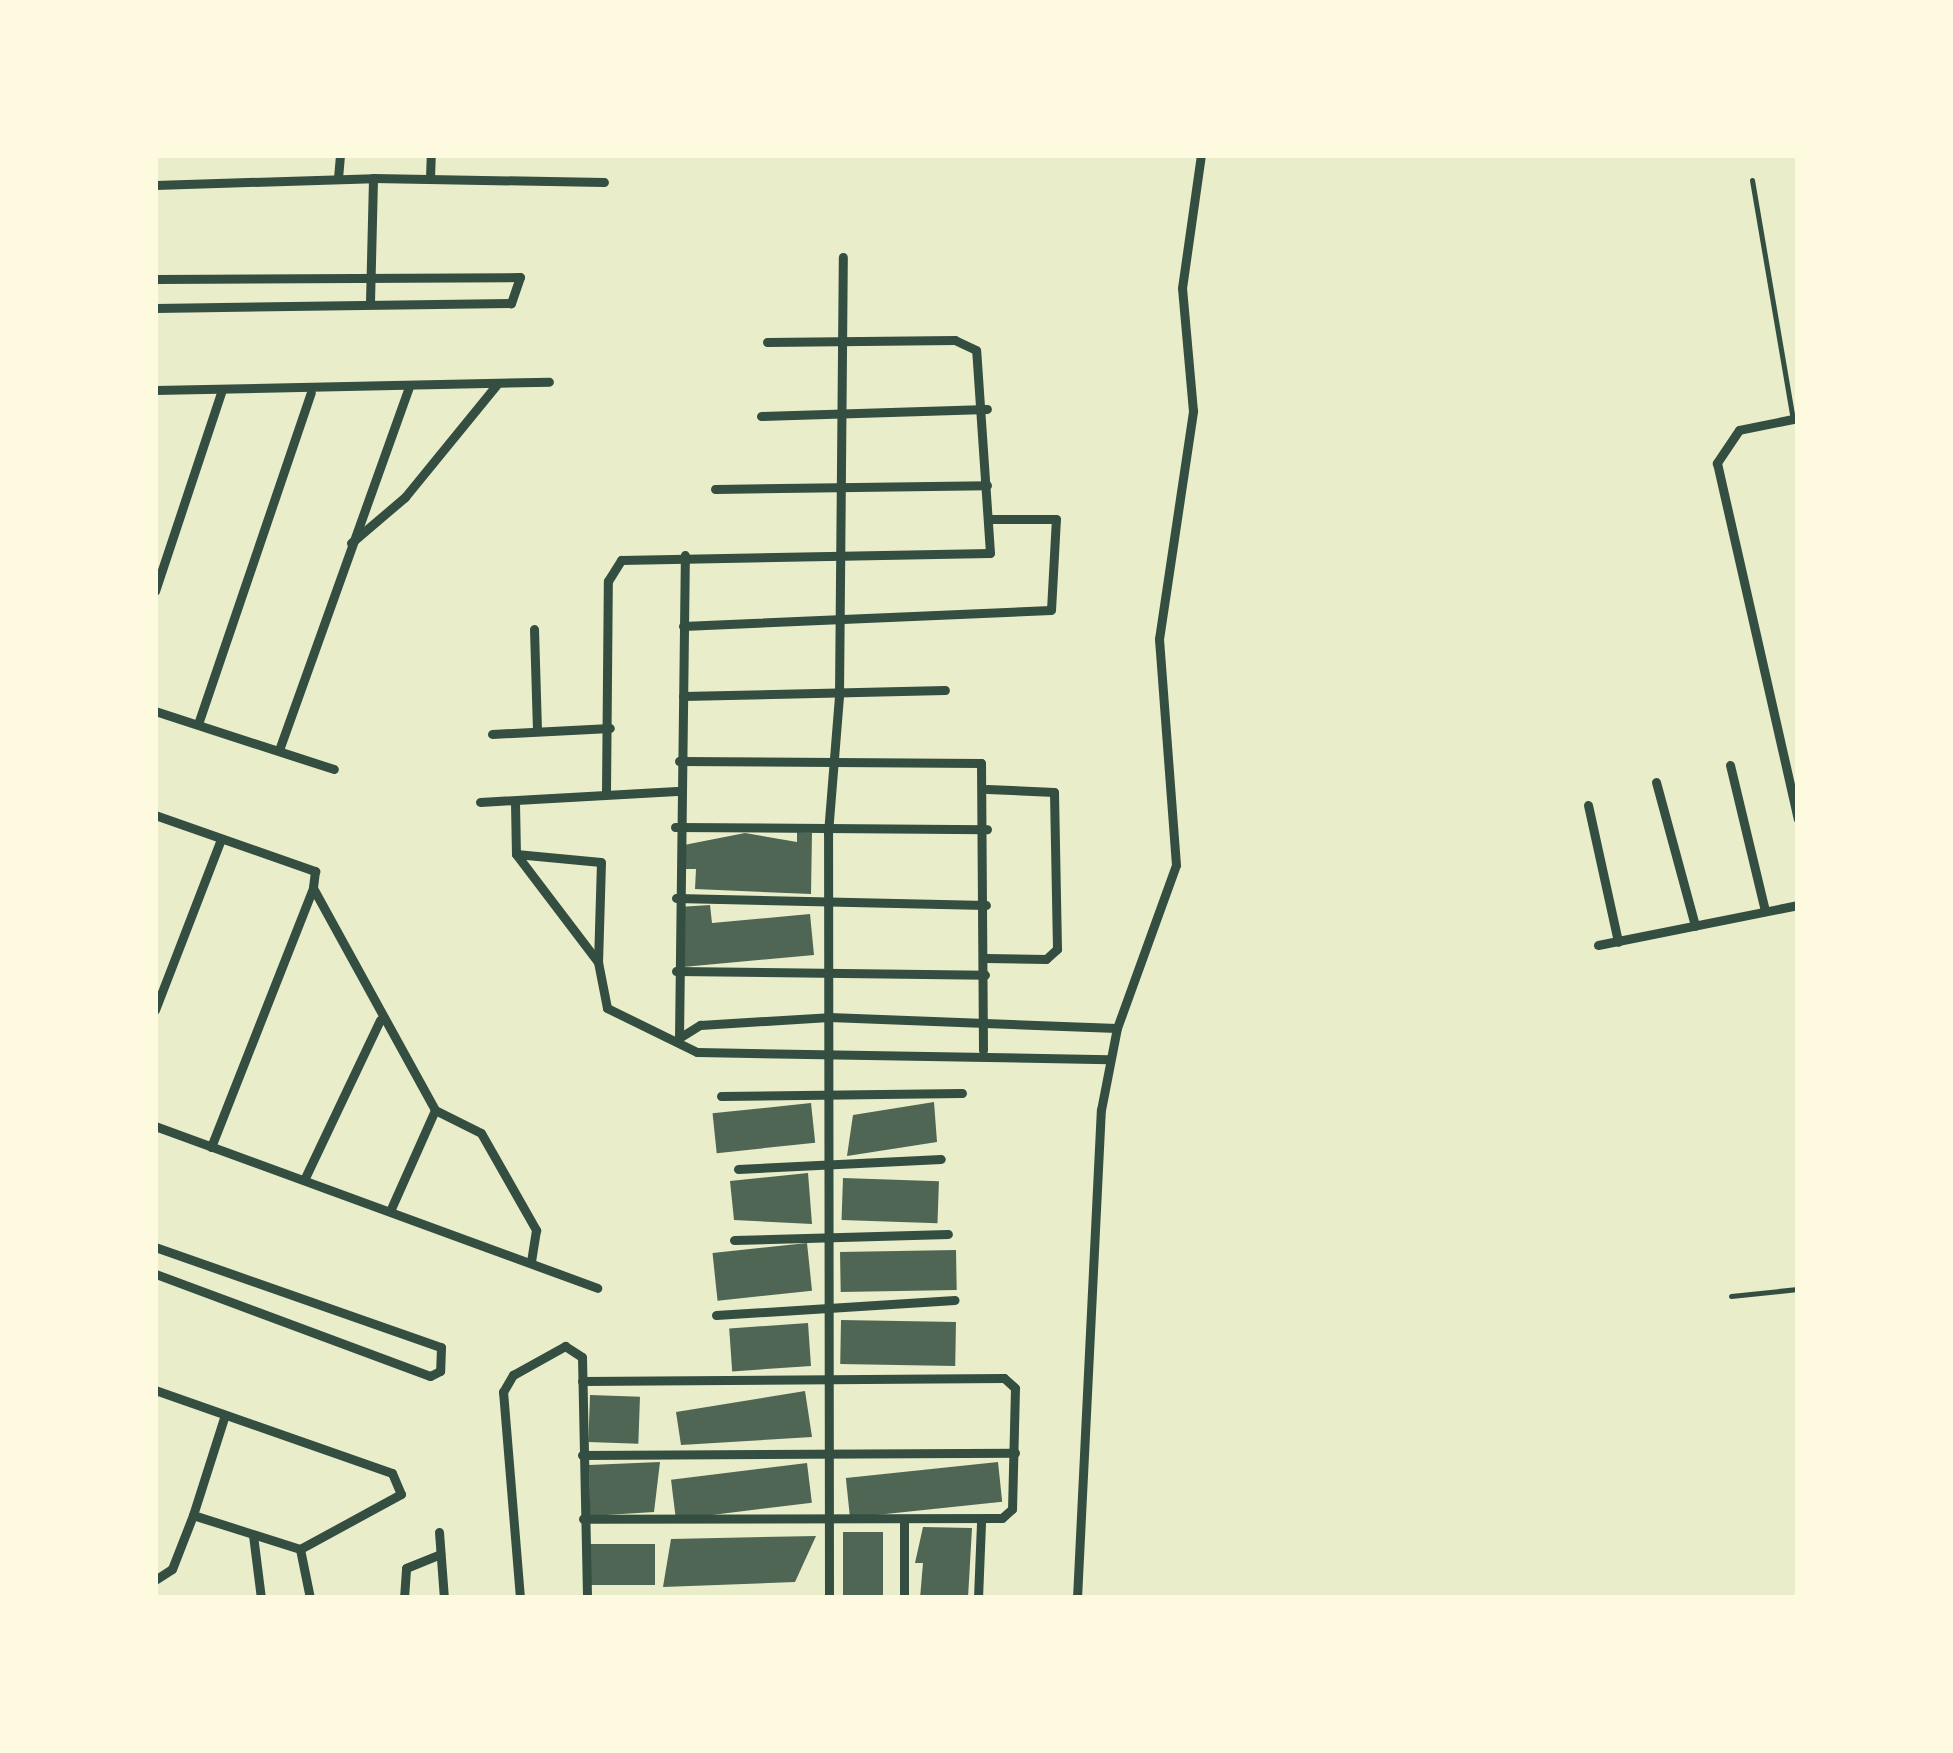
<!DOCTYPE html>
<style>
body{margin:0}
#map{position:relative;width:1953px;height:1753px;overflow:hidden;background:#e9edc9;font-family:Barlow,sans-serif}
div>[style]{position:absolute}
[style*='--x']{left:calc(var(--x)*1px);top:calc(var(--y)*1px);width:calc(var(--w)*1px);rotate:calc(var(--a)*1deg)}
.building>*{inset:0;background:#4f6655;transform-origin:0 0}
.service>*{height:5px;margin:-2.5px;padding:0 2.5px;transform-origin:2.5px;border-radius:2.5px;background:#344e41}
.minor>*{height:9px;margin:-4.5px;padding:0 4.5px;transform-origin:4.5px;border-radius:4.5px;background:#344e41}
span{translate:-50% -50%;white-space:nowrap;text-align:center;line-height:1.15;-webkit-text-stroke:8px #fefae0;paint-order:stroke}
.frame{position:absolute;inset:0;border:158px solid #fefae0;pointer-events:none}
</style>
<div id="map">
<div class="building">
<div style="clip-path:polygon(797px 832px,812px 833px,811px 894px,695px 889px,696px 869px,683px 869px,684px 845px,745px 833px,797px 842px)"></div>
<div style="clip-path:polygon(710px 905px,712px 923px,810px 914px,814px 955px,683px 967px,678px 907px)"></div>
<div style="clip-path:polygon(934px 1102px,937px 1142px,847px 1156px,853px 1115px)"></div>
<div style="left:811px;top:1103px;width:40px;height:99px;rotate:84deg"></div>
<div style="clip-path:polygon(808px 1173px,812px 1224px,734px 1220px,730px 1181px)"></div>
<div style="left:843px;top:1178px;width:96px;height:42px;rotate:2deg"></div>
<div style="left:807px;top:1243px;width:48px;height:95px;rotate:84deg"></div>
<div style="left:956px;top:1250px;width:40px;height:116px;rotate:89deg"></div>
<div style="left:841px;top:1320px;width:115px;height:44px;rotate:1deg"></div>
<div style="left:808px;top:1323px;width:43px;height:79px;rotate:86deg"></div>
<div style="clip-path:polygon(805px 1391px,812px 1437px,681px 1445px,676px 1412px)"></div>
<div style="left:590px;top:1395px;width:50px;height:47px;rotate:2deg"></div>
<div style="clip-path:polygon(660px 1462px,654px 1512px,590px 1516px,589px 1465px)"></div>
<div style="left:998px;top:1462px;width:40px;height:153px;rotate:84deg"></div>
<div style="left:807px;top:1463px;width:40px;height:137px;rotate:83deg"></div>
<div style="clip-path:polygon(923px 1527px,972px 1528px,968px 1598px,920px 1598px,923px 1563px,915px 1563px)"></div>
<div style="left:843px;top:1532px;width:40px;height:66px"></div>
<div style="clip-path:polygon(816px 1536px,795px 1582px,663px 1587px,671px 1539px)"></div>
<div style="left:655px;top:1544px;width:41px;height:66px;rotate:90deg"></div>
</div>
<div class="service">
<div style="--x:1752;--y:180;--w:242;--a:80.3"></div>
<div style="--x:1731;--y:1296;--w:67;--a:-6"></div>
</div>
<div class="minor">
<div style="--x:338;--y:178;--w:23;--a:-85"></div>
<div style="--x:430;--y:178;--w:23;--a:-88"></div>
<div style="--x:155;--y:185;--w:218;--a:-1.8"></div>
<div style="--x:155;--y:279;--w:365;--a:-0.3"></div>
<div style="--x:520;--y:277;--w:28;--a:109"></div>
<div style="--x:511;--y:303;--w:356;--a:179.2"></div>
<div style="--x:370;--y:302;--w:124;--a:-88.6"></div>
<div style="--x:373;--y:178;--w:231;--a:1"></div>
<div style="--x:155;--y:390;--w:394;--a:-1.2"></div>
<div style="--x:761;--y:416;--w:226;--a:-1.8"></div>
<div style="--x:1798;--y:418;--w:60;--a:168.5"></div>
<div style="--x:1739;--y:430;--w:40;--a:124"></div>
<div style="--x:1717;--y:463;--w:365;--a:77.2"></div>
<div style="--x:715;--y:489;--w:272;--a:-0.8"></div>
<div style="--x:351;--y:543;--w:71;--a:-40.4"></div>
<div style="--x:405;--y:497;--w:146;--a:-50.8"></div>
<div style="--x:155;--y:591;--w:212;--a:-71.6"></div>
<div style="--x:683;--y:626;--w:368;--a:-2.5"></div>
<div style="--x:1051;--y:610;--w:91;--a:-86.9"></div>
<div style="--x:1056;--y:519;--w:64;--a:180"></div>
<div style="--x:534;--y:629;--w:101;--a:88.3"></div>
<div style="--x:683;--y:696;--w:262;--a:-1.3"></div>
<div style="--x:155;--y:711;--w:188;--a:18"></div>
<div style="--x:198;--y:724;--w:350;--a:-71.2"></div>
<div style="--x:492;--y:734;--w:118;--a:-2.9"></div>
<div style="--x:279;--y:750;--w:386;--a:-70.3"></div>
<div style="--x:679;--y:761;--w:302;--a:0.4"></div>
<div style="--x:981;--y:763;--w:287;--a:89.6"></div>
<div style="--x:1730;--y:765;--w:150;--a:76.5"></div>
<div style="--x:1656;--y:782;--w:149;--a:74.8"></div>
<div style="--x:606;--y:792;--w:211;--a:-89.5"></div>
<div style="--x:608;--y:581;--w:25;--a:-58"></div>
<div style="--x:621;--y:560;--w:369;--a:-1.1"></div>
<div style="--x:990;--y:553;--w:203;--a:-93.9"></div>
<div style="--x:976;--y:350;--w:23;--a:-155"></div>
<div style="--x:955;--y:340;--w:188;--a:179.4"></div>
<div style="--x:480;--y:802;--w:197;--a:-3.2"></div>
<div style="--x:515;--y:803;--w:51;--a:88.9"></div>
<div style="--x:516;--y:854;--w:136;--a:52.8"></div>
<div style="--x:598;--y:962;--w:47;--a:78.9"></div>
<div style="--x:607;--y:1008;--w:100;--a:26.1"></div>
<div style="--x:697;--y:1052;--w:412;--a:1"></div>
<div style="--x:1588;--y:805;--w:140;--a:77.6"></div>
<div style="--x:155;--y:815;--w:170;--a:19.3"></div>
<div style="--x:315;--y:871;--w:17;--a:97"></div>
<div style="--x:313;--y:888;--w:253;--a:61.2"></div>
<div style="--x:435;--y:1110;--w:111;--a:114"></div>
<div style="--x:675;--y:827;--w:312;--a:0.4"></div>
<div style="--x:516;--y:854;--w:85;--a:5.4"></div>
<div style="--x:601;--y:862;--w:100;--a:91.7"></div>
<div style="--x:676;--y:898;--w:310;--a:1.3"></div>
<div style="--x:1598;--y:945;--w:204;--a:-11.3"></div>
<div style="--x:985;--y:958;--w:61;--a:0.9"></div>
<div style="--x:1046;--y:959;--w:15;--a:-42"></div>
<div style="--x:1057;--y:949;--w:157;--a:-91.1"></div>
<div style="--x:1054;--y:792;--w:67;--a:-177.4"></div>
<div style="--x:676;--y:971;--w:309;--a:0.7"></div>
<div style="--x:155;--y:1010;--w:183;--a:-68.9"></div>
<div style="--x:679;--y:1038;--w:483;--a:-89.3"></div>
<div style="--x:679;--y:1038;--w:25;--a:-32"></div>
<div style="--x:700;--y:1025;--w:129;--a:-3.5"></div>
<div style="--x:829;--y:1017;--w:288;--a:2.2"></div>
<div style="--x:721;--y:1096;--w:241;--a:-0.7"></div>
<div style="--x:435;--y:1110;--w:51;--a:26.6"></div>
<div style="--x:481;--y:1133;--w:112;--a:60.4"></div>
<div style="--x:536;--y:1230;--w:30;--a:99"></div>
<div style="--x:155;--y:1126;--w:471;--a:20.1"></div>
<div style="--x:211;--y:1147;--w:278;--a:-68.5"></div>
<div style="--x:738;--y:1169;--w:203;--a:-2.8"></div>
<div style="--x:304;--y:1180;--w:177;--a:-64.6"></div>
<div style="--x:734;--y:1240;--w:214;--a:-1.6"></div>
<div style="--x:155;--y:1247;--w:303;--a:19.3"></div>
<div style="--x:441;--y:1347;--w:24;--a:92"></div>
<div style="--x:440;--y:1371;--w:11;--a:153"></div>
<div style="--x:430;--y:1376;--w:293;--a:-159.6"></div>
<div style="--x:716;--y:1315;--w:239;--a:-3.6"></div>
<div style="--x:582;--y:1381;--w:422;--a:-0.4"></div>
<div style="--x:1004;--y:1378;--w:15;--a:42"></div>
<div style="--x:1015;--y:1388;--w:121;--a:91.4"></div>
<div style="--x:1012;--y:1509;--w:13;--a:138"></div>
<div style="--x:1002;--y:1518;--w:419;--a:179.9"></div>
<div style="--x:155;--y:1390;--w:251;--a:19.3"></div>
<div style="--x:392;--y:1473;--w:23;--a:67"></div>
<div style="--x:401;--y:1494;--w:115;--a:151.4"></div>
<div style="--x:300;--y:1549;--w:112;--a:-162.4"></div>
<div style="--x:193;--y:1515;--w:105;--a:-72.3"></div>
<div style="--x:582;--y:1455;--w:433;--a:-0.3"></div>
<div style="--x:904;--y:1522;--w:76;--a:90"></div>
<div style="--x:439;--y:1532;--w:66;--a:85.7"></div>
<div style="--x:253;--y:1535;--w:64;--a:82.8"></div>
<div style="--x:300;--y:1549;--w:50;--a:78.5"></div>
<div style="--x:155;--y:1580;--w:20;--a:-33"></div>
<div style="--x:172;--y:1569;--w:58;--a:-68.7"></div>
<div style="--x:404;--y:1598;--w:30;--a:-86"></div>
<div style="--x:406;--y:1568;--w:37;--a:-22"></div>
<div style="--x:520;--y:1598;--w:207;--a:-94.7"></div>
<div style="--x:503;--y:1392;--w:20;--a:-60"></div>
<div style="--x:513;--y:1375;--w:60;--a:-29.1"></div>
<div style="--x:565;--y:1346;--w:20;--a:33"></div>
<div style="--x:582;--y:1357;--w:241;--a:88.8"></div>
<div style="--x:829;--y:1598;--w:765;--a:-90.07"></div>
<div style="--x:828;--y:833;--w:137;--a:-85.4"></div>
<div style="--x:839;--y:696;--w:439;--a:-89.5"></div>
<div style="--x:978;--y:1598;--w:76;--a:-87.7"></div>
<div style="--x:1077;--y:1598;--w:489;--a:-87.2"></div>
<div style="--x:1101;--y:1110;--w:84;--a:-79"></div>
<div style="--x:1117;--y:1028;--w:173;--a:-70.1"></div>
<div style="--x:1176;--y:865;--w:227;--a:-94.3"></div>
<div style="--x:1159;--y:639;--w:231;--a:-81.5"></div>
<div style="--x:1193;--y:411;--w:123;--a:-95.1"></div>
<div style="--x:1182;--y:288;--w:134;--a:-81.9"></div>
</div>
<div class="frame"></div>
</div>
